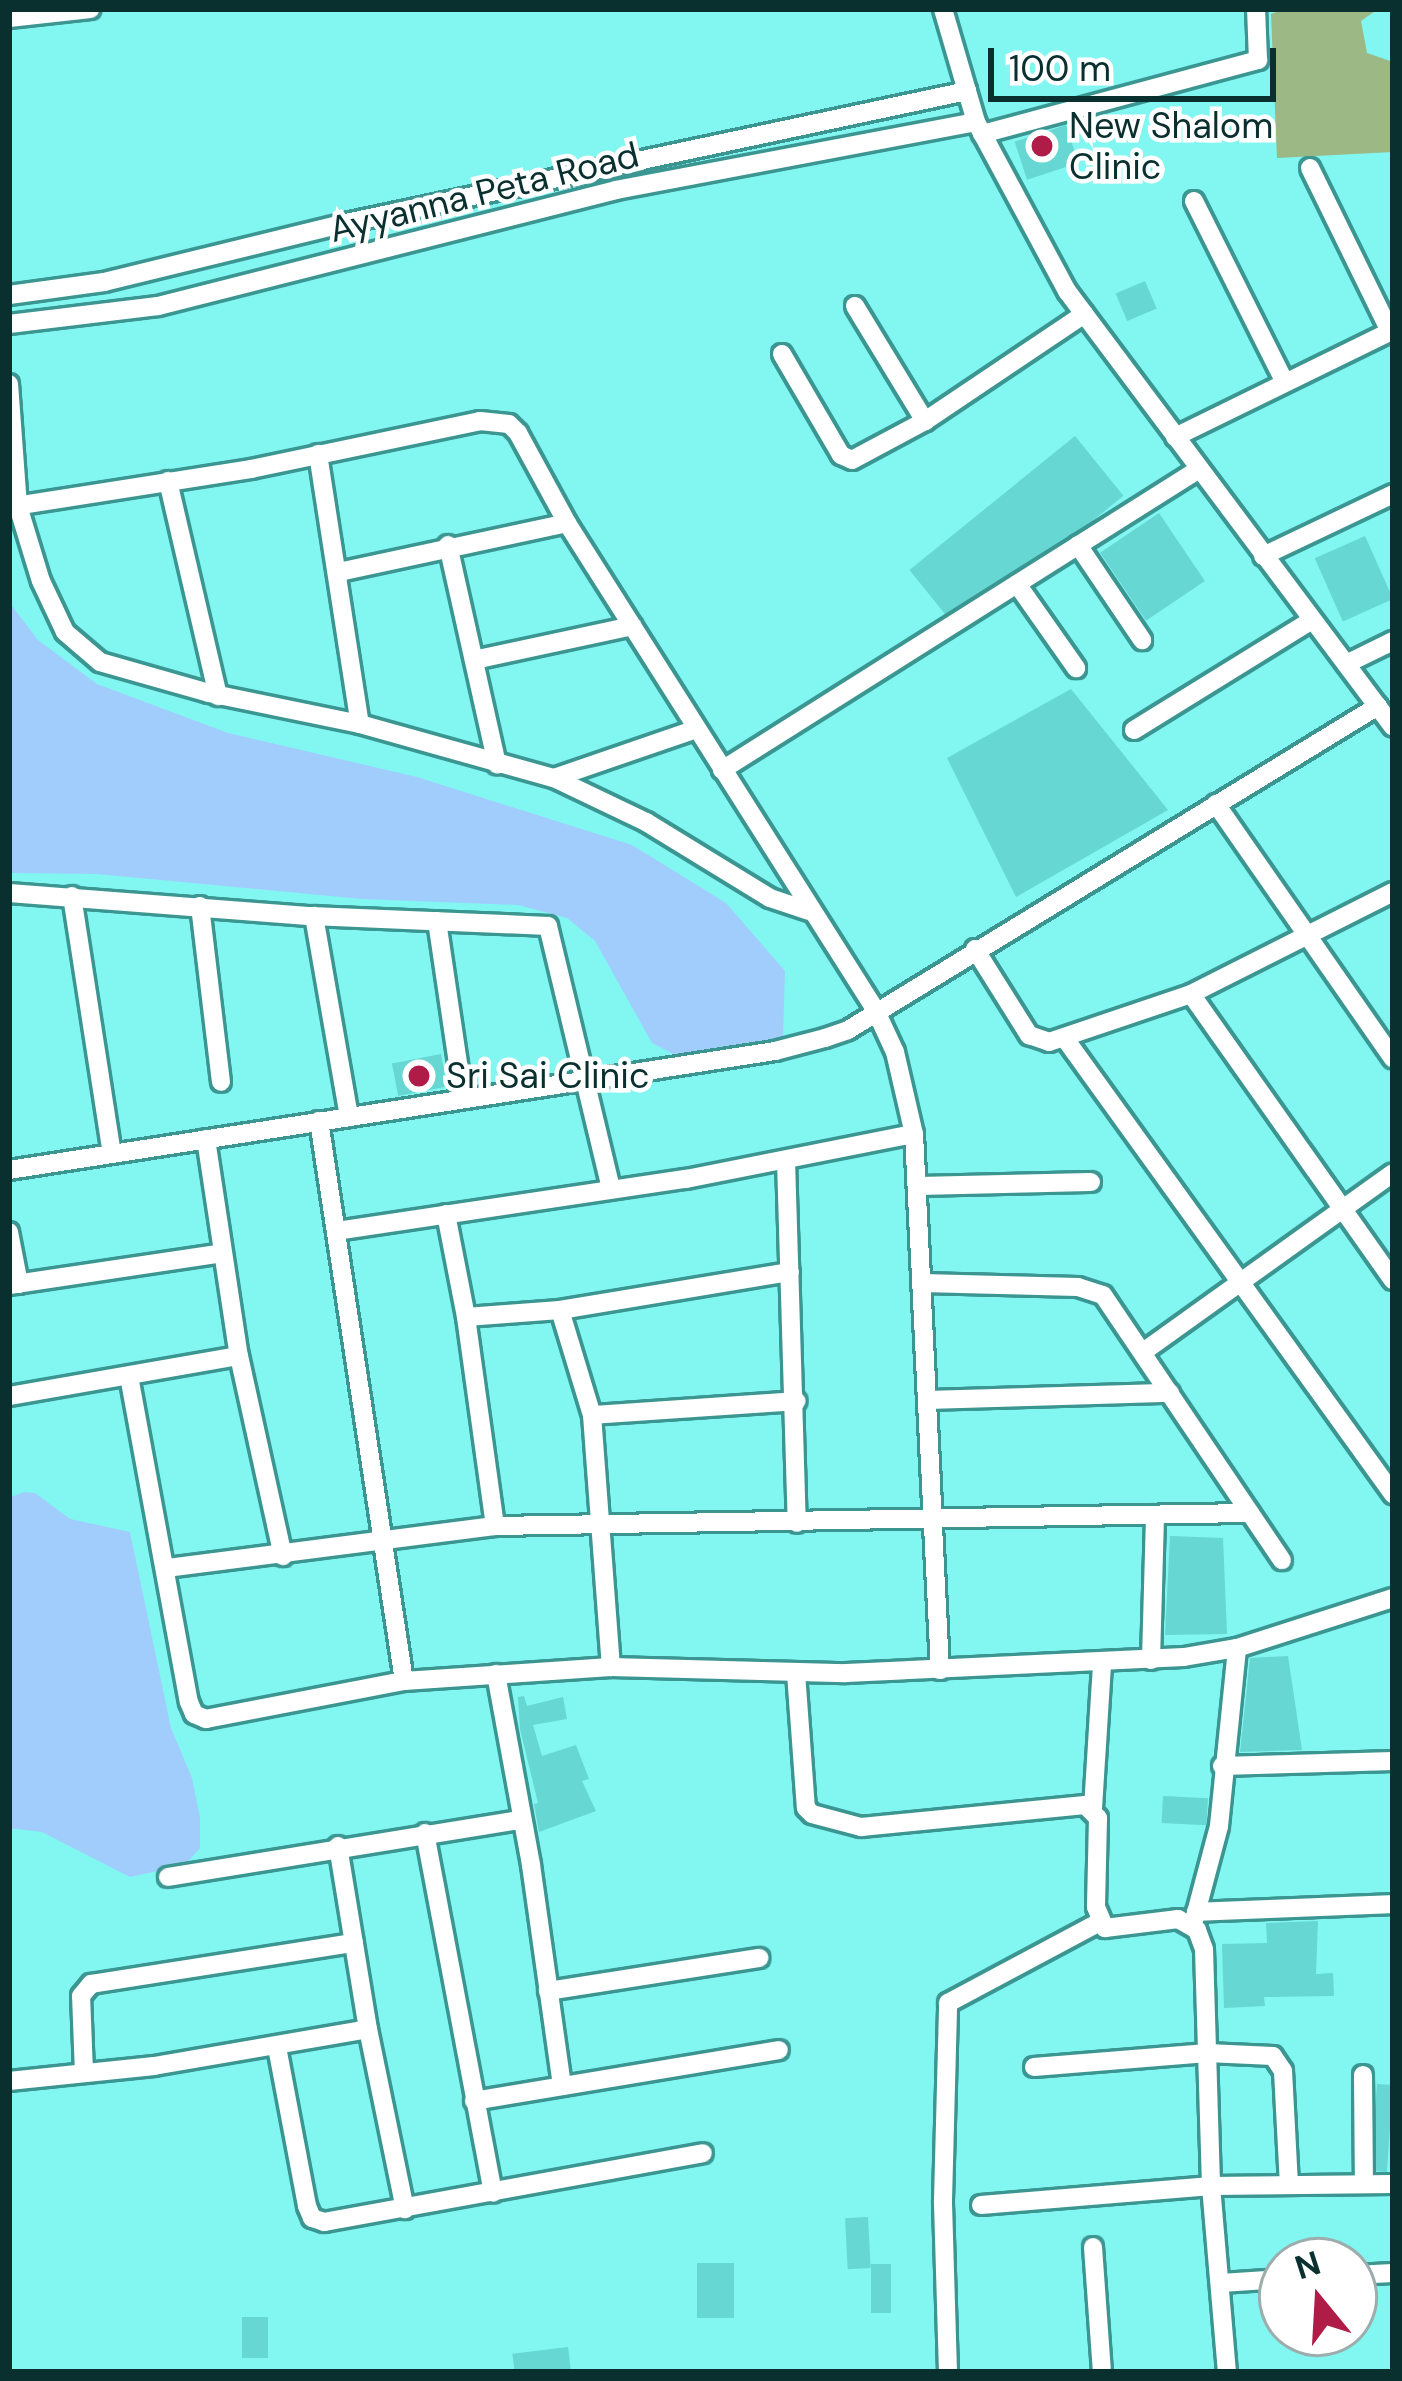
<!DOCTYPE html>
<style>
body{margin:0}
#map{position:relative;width:1402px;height:2381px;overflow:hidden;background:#82f6f1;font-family:"DM Sans",sans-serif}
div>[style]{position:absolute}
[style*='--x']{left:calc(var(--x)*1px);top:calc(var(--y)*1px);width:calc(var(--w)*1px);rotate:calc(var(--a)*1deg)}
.green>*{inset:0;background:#9cb885}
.water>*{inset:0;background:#a1cdfd}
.building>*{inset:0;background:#66d7d2;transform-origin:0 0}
.roads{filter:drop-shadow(3px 0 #3b9692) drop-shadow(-3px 0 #3b9692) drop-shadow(0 3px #3b9692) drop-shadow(0 -3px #3b9692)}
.minor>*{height:18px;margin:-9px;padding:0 9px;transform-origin:9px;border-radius:9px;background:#fff}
.dots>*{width:33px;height:33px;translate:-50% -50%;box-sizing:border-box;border:6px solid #fff;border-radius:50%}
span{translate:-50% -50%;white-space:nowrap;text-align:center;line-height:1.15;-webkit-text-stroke:9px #fff;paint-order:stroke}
.poi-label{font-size:36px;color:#09302f}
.left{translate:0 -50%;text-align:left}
.street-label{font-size:36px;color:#09302f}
.frame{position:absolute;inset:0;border:12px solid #09302f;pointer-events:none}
.north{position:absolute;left:1258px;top:2237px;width:120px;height:120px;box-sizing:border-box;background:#fff;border:3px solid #9dacac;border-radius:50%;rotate:342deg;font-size:33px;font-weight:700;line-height:48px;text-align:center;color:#09302f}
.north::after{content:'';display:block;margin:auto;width:42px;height:54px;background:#af1c47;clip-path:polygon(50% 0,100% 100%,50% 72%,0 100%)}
.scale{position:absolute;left:988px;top:48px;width:288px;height:54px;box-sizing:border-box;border:6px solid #09302f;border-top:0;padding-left:15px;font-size:36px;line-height:42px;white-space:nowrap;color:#09302f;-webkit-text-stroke:9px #fff;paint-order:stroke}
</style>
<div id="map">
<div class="green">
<div style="clip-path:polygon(1284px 9px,1378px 9px,1361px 21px,1367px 53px,1393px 62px,1393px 152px,1277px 158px,1271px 14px)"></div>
</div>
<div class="water">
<div style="clip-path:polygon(9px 602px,38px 640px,97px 684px,228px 733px,417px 777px,632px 845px,726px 903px,785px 971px,783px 1036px,761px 1050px,687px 1061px,652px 1043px,595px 941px,567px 918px,518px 905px,362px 899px,97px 874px,9px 873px)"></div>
<div style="clip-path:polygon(24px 1492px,35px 1493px,70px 1519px,130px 1532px,171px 1728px,192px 1778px,200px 1818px,200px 1848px,185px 1865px,130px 1877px,42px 1832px,9px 1828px,9px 1498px)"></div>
</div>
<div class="building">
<div style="left:1066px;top:125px;width:40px;height:54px;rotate:72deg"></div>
<div style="left:1145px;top:281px;width:30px;height:32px;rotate:67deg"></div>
<div style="left:1075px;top:436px;width:77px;height:213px;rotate:51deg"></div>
<div style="left:1159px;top:513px;width:82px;height:71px;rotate:56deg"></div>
<div style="left:1365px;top:536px;width:69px;height:55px;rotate:66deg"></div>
<div style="clip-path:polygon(1071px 689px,1168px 810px,1016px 897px,947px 758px)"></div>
<div style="left:441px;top:1054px;width:33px;height:50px;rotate:79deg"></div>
<div style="clip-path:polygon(1170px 1536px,1223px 1538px,1227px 1634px,1165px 1635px)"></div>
<div style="clip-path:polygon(1288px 1656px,1302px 1750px,1240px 1752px,1250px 1658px)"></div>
<div style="clip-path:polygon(524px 1696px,527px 1706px,563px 1697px,567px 1719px,533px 1725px,542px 1756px,576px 1745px,589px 1779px,582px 1781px,596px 1811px,539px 1832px,534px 1804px,538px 1803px,520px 1729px,518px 1697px)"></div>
<div style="left:1163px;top:1796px;width:45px;height:27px;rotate:3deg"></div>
<div style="clip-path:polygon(1318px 1921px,1316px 1974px,1333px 1973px,1334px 1996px,1264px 1997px,1265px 2006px,1224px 2008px,1222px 1944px,1267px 1943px,1266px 1923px)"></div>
<div style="left:1377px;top:2084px;width:16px;height:87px;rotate:4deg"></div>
<div style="left:868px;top:2217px;width:51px;height:23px;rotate:87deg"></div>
<div style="left:697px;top:2263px;width:37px;height:55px"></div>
<div style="left:891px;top:2264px;width:49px;height:20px;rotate:90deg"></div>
<div style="left:268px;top:2317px;width:41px;height:26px;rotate:90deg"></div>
<div style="left:568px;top:2347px;width:25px;height:56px;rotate:83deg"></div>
</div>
<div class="roads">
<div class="minor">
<div style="--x:943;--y:9;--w:118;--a:73.7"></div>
<div style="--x:976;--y:122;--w:192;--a:61.7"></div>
<div style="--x:1067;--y:291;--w:544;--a:53.21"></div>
<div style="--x:9;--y:18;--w:82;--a:-6.3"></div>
<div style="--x:982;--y:134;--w:286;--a:-15"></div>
<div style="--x:1258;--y:60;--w:51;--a:-92.2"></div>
<div style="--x:1310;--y:168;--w:182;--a:63.9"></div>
<div style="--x:1194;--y:201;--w:203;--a:63.4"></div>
<div style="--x:9;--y:295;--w:96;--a:-7.8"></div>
<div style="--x:104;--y:282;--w:249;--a:-13.7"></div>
<div style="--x:346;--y:223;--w:635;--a:-12"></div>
<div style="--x:855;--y:306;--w:135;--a:58.7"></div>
<div style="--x:9;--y:324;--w:150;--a:-6.9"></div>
<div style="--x:158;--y:306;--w:472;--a:-14.2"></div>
<div style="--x:616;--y:190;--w:366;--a:-10.7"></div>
<div style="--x:782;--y:354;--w:117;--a:59.7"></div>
<div style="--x:841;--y:455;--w:12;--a:24"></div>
<div style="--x:852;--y:460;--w:83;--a:-28.1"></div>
<div style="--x:925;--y:421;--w:192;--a:-33.9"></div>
<div style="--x:9;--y:384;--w:122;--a:85.8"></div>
<div style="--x:18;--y:506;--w:78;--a:73"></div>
<div style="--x:41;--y:581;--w:56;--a:64.8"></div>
<div style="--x:65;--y:632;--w:46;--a:40.6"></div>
<div style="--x:100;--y:662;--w:113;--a:15.9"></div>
<div style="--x:209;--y:693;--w:154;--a:11.6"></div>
<div style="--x:360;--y:724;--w:201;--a:15.6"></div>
<div style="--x:554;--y:778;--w:102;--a:25.6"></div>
<div style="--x:646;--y:822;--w:145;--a:31.5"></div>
<div style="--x:770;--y:898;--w:41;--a:18.4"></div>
<div style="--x:1175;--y:437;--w:243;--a:-26.1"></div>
<div style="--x:318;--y:454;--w:273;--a:81.2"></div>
<div style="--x:168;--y:481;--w:221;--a:76.9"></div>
<div style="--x:9;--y:507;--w:245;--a:-8.9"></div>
<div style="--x:251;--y:469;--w:234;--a:-11.8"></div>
<div style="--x:480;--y:421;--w:29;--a:6"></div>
<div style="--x:509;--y:424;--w:13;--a:45"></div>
<div style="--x:518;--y:433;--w:102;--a:61.4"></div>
<div style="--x:567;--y:523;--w:575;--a:57.64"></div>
<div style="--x:875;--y:1009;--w:47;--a:65.1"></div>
<div style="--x:895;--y:1052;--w:84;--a:77"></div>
<div style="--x:914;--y:1134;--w:537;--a:87.22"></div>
<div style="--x:448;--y:545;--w:225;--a:77.4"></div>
<div style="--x:1078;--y:545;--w:115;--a:56"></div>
<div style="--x:1263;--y:556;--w:144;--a:-25.5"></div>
<div style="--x:339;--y:572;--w:233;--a:-12.1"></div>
<div style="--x:1017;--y:584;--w:103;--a:54.9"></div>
<div style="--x:474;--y:660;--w:162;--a:-12.1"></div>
<div style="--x:1346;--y:664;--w:52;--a:-26.1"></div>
<div style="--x:1134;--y:730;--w:209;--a:-31.7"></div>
<div style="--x:722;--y:770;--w:564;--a:-32.25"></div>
<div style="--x:554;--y:778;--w:150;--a:-19"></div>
<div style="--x:1216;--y:804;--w:310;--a:55.2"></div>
<div style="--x:9;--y:893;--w:303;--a:4.4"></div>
<div style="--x:311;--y:916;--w:237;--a:2.4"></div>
<div style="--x:548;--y:926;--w:270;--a:76.5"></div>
<div style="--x:72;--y:896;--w:260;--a:81.2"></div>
<div style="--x:200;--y:906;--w:177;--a:83.2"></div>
<div style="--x:314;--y:916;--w:204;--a:80.1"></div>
<div style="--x:437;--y:921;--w:179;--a:81.6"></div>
<div style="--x:975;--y:949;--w:102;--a:57.9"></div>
<div style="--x:1029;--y:1035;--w:21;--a:19"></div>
<div style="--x:1049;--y:1042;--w:150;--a:-18.7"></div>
<div style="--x:1191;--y:994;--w:226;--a:-26.8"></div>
<div style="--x:1191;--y:994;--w:350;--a:54.8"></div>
<div style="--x:1066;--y:1040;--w:560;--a:54.24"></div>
<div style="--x:319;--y:1121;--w:566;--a:81.37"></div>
<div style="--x:206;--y:1139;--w:219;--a:81.4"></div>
<div style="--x:239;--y:1356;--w:205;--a:77.6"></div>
<div style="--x:786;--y:1160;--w:363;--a:88.3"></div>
<div style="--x:9;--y:1170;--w:775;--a:-8.83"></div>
<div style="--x:775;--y:1051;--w:52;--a:-14.6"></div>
<div style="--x:825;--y:1038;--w:24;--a:-19"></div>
<div style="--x:848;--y:1030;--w:621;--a:-31.44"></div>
<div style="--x:917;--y:1186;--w:174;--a:-1.3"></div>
<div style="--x:446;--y:1214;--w:105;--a:79"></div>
<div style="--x:466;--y:1317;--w:211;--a:82.1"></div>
<div style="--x:336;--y:1231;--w:354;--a:-8.5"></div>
<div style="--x:686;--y:1179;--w:232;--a:-11.2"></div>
<div style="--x:9;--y:1232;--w:53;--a:79.1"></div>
<div style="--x:922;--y:1283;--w:156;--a:1.5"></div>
<div style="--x:1078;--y:1287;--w:26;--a:18"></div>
<div style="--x:1103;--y:1295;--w:320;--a:56"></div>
<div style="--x:9;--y:1285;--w:216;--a:-8.5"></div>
<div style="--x:560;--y:1310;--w:110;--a:73.1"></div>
<div style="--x:592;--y:1415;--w:253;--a:85.7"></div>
<div style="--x:466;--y:1317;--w:94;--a:-4.3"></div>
<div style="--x:560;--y:1310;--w:233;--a:-9.4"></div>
<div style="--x:1143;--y:1352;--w:307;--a:-35.6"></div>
<div style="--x:129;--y:1376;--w:331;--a:79.6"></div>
<div style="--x:189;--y:1702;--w:13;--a:67"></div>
<div style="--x:194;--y:1714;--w:13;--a:23"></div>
<div style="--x:206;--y:1719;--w:202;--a:-10.9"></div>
<div style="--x:404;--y:1681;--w:207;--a:-3.9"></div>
<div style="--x:611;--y:1667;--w:235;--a:1.5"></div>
<div style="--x:846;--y:1673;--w:338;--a:-2.7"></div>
<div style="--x:1184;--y:1657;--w:54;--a:-9.6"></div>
<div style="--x:1237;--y:1648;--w:164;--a:-17.8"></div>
<div style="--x:9;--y:1396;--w:233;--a:-9.9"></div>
<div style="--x:928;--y:1400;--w:242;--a:-1.7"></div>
<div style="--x:592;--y:1415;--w:205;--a:-3.9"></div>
<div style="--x:167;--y:1568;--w:331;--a:-7.3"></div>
<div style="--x:495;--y:1526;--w:755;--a:-0.99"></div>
<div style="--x:1151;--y:1660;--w:145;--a:-88.4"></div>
<div style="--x:796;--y:1673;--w:135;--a:85.8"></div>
<div style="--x:806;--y:1808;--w:8;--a:45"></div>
<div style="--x:812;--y:1814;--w:51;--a:14.9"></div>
<div style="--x:861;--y:1827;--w:225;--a:-5.6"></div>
<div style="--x:1085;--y:1805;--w:18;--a:45"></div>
<div style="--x:1098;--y:1818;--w:89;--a:91.3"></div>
<div style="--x:1096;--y:1907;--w:23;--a:67"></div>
<div style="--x:1105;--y:1928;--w:74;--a:-7"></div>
<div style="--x:1178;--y:1919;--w:22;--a:30"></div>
<div style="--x:1197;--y:1930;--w:20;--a:70"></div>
<div style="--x:1204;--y:1949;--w:237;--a:88.3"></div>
<div style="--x:1211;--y:2186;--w:187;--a:85.1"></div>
<div style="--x:496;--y:1674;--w:194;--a:79.6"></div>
<div style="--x:531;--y:1865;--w:223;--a:82"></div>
<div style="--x:1222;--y:1766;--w:171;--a:-1.7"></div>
<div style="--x:1093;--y:1808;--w:144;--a:-86.4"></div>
<div style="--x:425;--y:1833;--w:366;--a:79.3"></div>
<div style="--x:338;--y:1846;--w:185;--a:80.7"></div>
<div style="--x:368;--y:2029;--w:184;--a:78.4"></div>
<div style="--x:168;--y:1877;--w:357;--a:-9.2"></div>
<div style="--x:1196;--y:1912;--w:197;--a:-2.3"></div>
<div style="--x:1193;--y:1924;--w:101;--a:-75.1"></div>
<div style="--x:1219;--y:1826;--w:179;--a:-84.2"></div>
<div style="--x:548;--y:1991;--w:214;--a:-8.9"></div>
<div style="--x:277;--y:2047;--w:162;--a:79.3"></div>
<div style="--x:307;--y:2206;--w:13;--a:67"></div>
<div style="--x:312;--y:2218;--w:13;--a:18"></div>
<div style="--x:324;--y:2222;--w:385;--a:-10.3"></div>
<div style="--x:1034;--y:2067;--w:174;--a:-4.6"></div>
<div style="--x:1207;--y:2053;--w:66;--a:2.6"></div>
<div style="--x:1273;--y:2056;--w:18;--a:56"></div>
<div style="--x:1283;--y:2071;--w:114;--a:87"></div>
<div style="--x:84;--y:2073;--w:77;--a:-92.2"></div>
<div style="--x:81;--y:1996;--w:16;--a:-50"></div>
<div style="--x:91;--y:1984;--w:266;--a:-8.9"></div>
<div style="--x:1363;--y:2075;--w:109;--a:89.5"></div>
<div style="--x:9;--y:2081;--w:146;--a:-5.9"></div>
<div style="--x:154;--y:2066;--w:217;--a:-9.8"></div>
<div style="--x:474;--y:2101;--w:309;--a:-9.5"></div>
<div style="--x:981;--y:2205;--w:231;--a:-4.7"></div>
<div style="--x:1211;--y:2186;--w:182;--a:-0.6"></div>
<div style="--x:1093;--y:2247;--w:125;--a:85.9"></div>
<div style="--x:1354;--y:2275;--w:39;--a:-3"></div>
<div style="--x:1221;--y:2283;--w:61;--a:-3.8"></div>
<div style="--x:948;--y:2372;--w:172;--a:-91.7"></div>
<div style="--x:943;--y:2200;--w:197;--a:-88.5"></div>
<div style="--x:948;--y:2003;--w:172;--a:-28.1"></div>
</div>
</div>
<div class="dots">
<div style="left:1042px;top:146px;background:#af1c47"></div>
<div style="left:419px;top:1076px;background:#af1c47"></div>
</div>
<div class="poi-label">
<span class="left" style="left:1069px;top:146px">New Shalom<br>Clinic</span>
<span class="left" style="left:446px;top:1076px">Sri Sai Clinic</span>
</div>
<div class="street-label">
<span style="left:484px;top:192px;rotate:-14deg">Ayyanna Peta Road</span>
</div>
<div class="frame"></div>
<div class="north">N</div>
<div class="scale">100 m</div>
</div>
